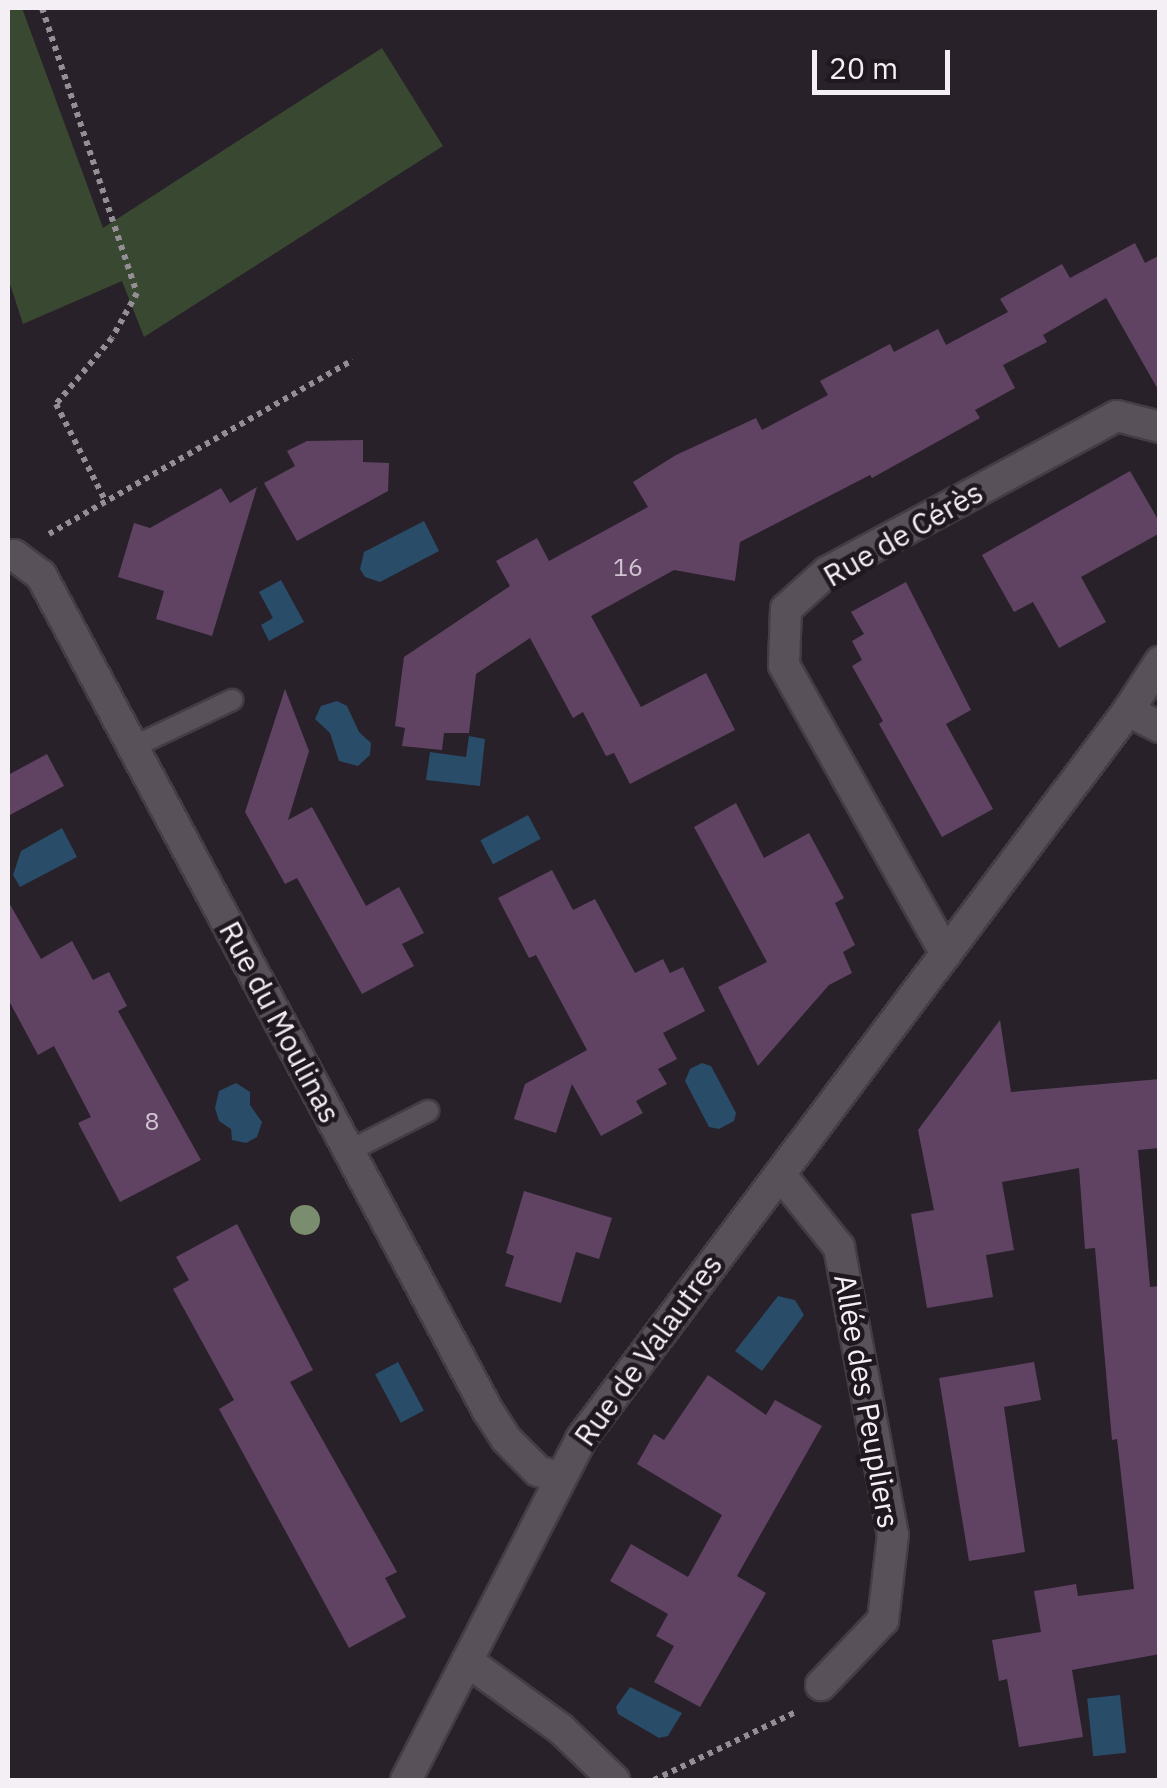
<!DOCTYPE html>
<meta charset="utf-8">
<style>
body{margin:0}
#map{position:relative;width:1167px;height:1788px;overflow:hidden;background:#282129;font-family:"IBM Plex Sans",sans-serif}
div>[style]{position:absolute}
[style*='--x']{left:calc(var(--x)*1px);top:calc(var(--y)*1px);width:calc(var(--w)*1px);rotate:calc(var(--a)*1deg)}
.green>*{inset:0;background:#394831}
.water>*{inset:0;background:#294c68;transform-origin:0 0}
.building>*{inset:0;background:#604363}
.path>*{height:6px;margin-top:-3px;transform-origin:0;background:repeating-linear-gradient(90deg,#948e95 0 5px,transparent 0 10px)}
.roads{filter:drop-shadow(2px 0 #433d44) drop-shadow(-2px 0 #433d44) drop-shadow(0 2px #433d44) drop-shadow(0 -2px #433d44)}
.lane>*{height:20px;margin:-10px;padding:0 10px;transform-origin:10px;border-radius:10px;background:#59515a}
.street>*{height:30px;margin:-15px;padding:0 15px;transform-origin:15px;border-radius:15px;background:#59515a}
.secondary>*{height:30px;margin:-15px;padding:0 15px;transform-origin:15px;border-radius:15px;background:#59515a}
.trees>*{width:30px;height:30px;margin:-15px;border-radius:50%;background:#7a8d6e}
span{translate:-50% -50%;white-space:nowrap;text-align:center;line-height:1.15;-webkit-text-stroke:9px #1f181f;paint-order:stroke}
.number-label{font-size:25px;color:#cfc4d0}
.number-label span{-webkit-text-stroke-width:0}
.street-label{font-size:30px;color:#f4eff5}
.frame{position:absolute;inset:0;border:10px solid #f4eff5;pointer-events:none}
.scale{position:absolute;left:812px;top:50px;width:138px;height:45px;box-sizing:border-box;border:5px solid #f4eff5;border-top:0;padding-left:12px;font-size:30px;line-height:35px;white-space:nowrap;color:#f4eff5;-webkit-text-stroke:8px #1f181f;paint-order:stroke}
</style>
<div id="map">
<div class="green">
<div style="clip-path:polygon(8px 8px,22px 8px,103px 228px,382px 48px,443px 146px,144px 337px,122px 281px,23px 324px,8px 278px)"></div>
</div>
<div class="water">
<div style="clip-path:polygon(424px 521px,439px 551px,380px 582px,365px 577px,360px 569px,364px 552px)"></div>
<div style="clip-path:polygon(281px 580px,304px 622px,269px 641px,261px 625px,273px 618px,259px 592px)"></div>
<div style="clip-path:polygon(337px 701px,347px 706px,359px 732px,371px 743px,370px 755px,358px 766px,339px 761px,330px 733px,315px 719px,321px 706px)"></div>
<div style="clip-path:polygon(469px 736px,485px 739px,480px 786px,426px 780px,430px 752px,466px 757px)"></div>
<div style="left:528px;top:815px;width:27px;height:54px;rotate:62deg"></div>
<div style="clip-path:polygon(62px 828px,77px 857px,20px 887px,13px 875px,21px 851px)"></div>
<div style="clip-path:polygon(702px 1063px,711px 1066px,736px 1113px,734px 1121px,719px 1129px,709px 1127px,685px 1081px,690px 1069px)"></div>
<div style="clip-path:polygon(236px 1083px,250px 1092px,250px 1105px,262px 1122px,257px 1137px,246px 1143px,232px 1140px,231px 1129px,219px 1121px,215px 1108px,219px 1091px)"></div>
<div style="clip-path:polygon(778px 1296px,795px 1300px,804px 1315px,762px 1371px,735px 1351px)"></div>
<div style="left:398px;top:1362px;width:55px;height:26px;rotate:62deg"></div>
<div style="clip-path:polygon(630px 1687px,682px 1713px,668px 1736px,659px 1738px,618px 1714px,616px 1707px)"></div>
<div style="left:1120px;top:1695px;width:58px;height:33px;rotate:84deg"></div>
</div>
<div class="building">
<div style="clip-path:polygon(1135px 243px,1145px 263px,1160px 255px,1160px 393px,1106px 298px,1043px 335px,1047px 342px,1003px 365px,1015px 388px,975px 410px,980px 418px,872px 478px,870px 475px,740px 542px,735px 581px,674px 570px,591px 616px,641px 707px,706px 673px,735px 730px,630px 784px,614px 753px,606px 756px,583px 712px,573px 718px,530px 638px,476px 674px,469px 733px,444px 733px,442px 750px,402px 746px,405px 728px,395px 726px,404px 657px,510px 586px,496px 561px,537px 538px,549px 561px,648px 507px,633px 482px,676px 455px,756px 418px,762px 430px,828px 395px,820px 381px,890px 344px,894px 352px,938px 329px,946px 345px,1008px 312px,1000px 299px,1062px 264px,1070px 278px)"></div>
<div style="clip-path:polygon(363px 440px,363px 462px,389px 463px,388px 491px,297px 541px,264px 483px,295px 466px,287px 451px,307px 441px)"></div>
<div style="clip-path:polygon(1130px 471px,1160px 523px,1160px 533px,1081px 577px,1106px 622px,1059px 648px,1033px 602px,1014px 612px,982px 555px)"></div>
<div style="clip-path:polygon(257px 487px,212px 636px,156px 619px,164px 591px,118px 577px,134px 523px,150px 528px,221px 488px,230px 503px)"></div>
<div style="clip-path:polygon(906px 582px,971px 710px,946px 724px,993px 809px,942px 837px,879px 724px,883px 721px,852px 666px,862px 660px,852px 641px,864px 634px,851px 612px)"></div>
<div style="clip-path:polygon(285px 689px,309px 751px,288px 820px,312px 807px,366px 906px,399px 887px,424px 933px,402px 944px,414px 966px,362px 994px,297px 878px,285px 884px,245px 812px)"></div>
<div style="clip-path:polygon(47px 754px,64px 786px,8px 816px,8px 775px)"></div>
<div style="clip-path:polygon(736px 803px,764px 858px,809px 833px,844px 898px,835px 903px,855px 945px,843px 952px,852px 973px,829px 985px,758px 1066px,718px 987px,767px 962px,694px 827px)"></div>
<div style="clip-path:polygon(552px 870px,573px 910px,595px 899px,635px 973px,663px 959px,670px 973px,683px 967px,705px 1011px,663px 1033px,677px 1059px,658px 1069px,667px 1084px,636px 1101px,643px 1113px,601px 1136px,572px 1084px,556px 1133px,514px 1119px,525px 1084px,587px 1050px,536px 955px,529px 958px,498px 898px)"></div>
<div style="clip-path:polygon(8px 901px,41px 959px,72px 941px,93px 980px,109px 972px,127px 1006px,118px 1011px,201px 1160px,120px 1202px,78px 1123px,91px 1117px,54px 1046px,38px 1055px,8px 999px)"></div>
<div style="clip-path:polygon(1000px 1020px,1011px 1092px,1160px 1079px,1160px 1148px,1138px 1150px,1150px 1287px,1160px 1286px,1160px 1654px,1072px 1670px,1083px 1737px,1019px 1747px,1007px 1679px,999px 1681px,992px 1640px,1041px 1632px,1034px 1591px,1076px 1584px,1078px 1596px,1134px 1589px,1117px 1439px,1112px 1440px,1095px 1248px,1085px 1249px,1079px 1168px,1002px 1182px,1014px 1250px,986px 1255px,993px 1297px,927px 1308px,911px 1214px,934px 1210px,918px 1130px)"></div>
<div style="clip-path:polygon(524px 1191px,612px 1218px,599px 1259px,576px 1252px,561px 1303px,505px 1286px,514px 1256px,506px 1253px)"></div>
<div style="clip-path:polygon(237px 1224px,313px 1370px,290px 1382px,397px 1572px,385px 1578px,406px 1617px,349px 1648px,219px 1409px,234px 1400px,173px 1289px,189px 1280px,176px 1257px)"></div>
<div style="clip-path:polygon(1034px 1362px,1041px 1400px,1004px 1407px,1025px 1552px,969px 1561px,939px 1378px)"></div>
<div style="clip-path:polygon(708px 1375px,766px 1415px,775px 1400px,822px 1426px,737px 1576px,766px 1593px,700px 1707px,654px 1682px,674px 1646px,656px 1636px,668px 1614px,610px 1581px,631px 1544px,688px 1577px,722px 1515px,637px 1464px,654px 1434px,664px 1440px)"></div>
</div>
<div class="path">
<div style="--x:42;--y:8;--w:300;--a:71.6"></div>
<div style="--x:137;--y:293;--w:51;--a:119.1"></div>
<div style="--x:112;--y:338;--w:87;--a:130.3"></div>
<div style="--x:56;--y:404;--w:110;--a:63"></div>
<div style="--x:49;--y:534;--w:350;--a:-29.8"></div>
<div style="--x:654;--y:1780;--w:157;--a:-25.6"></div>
</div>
<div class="roads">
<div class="lane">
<div style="--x:133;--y:747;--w:110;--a:-25.4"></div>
<div style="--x:349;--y:1151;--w:89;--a:-26.9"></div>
</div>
<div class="street">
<div style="--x:8;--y:556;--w:6;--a:-9"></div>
<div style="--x:14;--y:555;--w:34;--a:37"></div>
<div style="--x:41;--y:575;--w:948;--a:61.87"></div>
<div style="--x:488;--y:1411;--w:33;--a:57"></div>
<div style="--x:506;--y:1439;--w:45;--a:45"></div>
<div style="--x:538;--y:1471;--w:21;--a:17"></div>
<div style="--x:1128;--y:711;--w:36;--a:27"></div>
<div style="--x:946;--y:954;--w:331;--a:-119.3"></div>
<div style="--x:784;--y:665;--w:56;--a:-88"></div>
<div style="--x:786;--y:609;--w:55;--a:-42.1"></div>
<div style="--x:827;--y:572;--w:329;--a:-28.3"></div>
<div style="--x:1117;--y:416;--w:44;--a:14.3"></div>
<div style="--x:780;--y:1174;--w:94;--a:51.1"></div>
<div style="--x:839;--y:1247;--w:293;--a:79.4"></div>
<div style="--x:893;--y:1535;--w:86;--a:96.7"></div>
<div style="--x:883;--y:1620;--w:90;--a:133.6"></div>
<div style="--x:467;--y:1661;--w:116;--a:35.9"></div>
<div style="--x:561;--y:1729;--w:74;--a:43.9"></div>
</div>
<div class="secondary">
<div style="--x:406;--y:1780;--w:383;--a:-62.8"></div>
<div style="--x:581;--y:1439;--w:911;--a:-53.08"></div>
<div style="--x:1128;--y:711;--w:59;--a:-56.9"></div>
</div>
</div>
<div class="trees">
<div style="left:305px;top:1220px"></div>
</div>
<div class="number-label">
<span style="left:628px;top:567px">16</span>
<span style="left:152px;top:1121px">8</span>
</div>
<div class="street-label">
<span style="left:903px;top:534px;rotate:-30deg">Rue de Cérès</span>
<span style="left:280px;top:1022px;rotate:62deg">Rue du Moulinas</span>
<span style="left:648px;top:1350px;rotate:-54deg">Rue de Valautres</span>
<span style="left:867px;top:1401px;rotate:80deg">Allée des Peupliers</span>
</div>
<div class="frame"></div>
<div class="scale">20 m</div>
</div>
